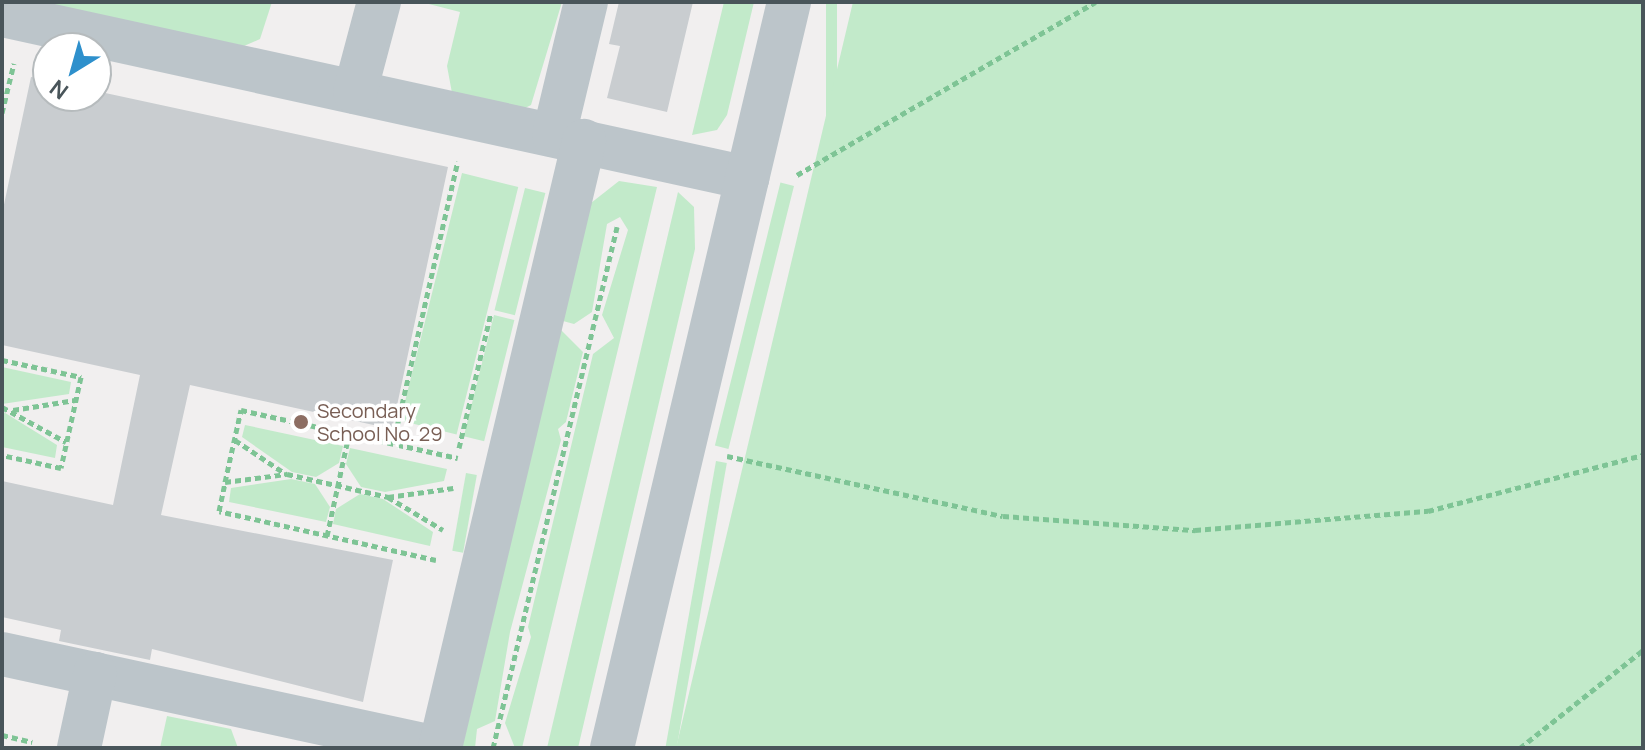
<!DOCTYPE html>
<style>
body{margin:0}
#map{position:relative;width:1645px;height:750px;overflow:hidden;background:#f1efef;font-family:Manrope,sans-serif}
div>[style]{position:absolute}
[style*='--x']{left:calc(var(--x)*1px);top:calc(var(--y)*1px);width:calc(var(--w)*1px);rotate:calc(var(--a)*1deg)}
.green>*{inset:0;background:#c2eaca;transform-origin:0 0}
.building>*{inset:0;background:#c9cdd0}
.path>*{height:5px;margin-top:-2.5px;transform-origin:0;background:repeating-linear-gradient(90deg,#7ec495 0 6px,transparent 0 10px)}
.minor>*{height:44px;margin:-22px;padding:0 22px;transform-origin:22px;border-radius:22px;background:#bcc5ca}
.dots>*{width:22px;height:22px;translate:-50% -50%;box-sizing:border-box;border:4px solid #fff;border-radius:50%}
span{translate:-50% -50%;white-space:nowrap;text-align:center;line-height:1.15;-webkit-text-stroke:7px #fff;paint-order:stroke}
.education-label{font-size:20px;color:#785e54}
.left{translate:0 -50%;text-align:left}
.frame{position:absolute;inset:0;border:4px solid #49555a;pointer-events:none}
.north{position:absolute;left:32px;top:32px;width:80px;height:80px;box-sizing:border-box;background:#fff;border:2px solid #b6bbbd;border-radius:50%;rotate:217deg;font-size:22px;font-weight:700;line-height:32px;text-align:center;color:#49555a}
.north::after{content:'';display:block;margin:auto;width:28px;height:36px;background:#2e90cc;clip-path:polygon(50% 0,100% 100%,50% 72%,0 100%)}
</style>
<div id="map">
<div class="green">
<div style="clip-path:polygon(34px 2px,272px 2px,260px 39px,244px 46px)"></div>
<div style="clip-path:polygon(421px 2px,562px 2px,531px 105px,521px 110px,452px 93px,447px 66px,460px 12px)"></div>
<div style="clip-path:polygon(724px 2px,754px 2px,727px 115px,717px 130px,692px 135px)"></div>
<div style="left:826px;top:2px;width:11px;height:178px"></div>
<div style="clip-path:polygon(853px 2px,1643px 2px,1643px 748px,676px 748px)"></div>
<div style="left:462px;top:173px;width:58px;height:255px;rotate:14deg"></div>
<div style="clip-path:polygon(619px 181px,657px 187px,522px 748px,515px 748px,505px 723px,531px 637px,528px 627px,593px 354px,614px 338px,602px 315px,628px 230px,620px 217px,607px 224px,592px 312px,574px 324px,563px 321px,591px 203px)"></div>
<div style="left:794px;top:186px;width:271px;height:14px;rotate:104deg"></div>
<div style="left:525px;top:188px;width:21px;height:126px;rotate:14deg"></div>
<div style="clip-path:polygon(678px 192px,694px 207px,695px 249px,578px 748px,547px 748px)"></div>
<div style="left:494px;top:315px;width:21px;height:125px;rotate:14deg"></div>
<div style="clip-path:polygon(561px 330px,583px 352px,566px 422px,558px 429px,561px 440px,510px 632px,495px 721px,477px 729px,475px 748px,462px 748px)"></div>
<div style="clip-path:polygon(2px 367px,71px 382px,69px 394px,2px 404px)"></div>
<div style="clip-path:polygon(2px 411px,57px 445px,55px 458px,2px 447px)"></div>
<div style="clip-path:polygon(245px 425px,343px 446px,339px 463px,316px 477px,292px 472px,242px 437px)"></div>
<div style="clip-path:polygon(350px 448px,447px 469px,444px 481px,385px 492px,361px 487px,346px 464px)"></div>
<div style="left:716px;top:461px;width:11px;height:295px;rotate:10deg"></div>
<div style="left:466px;top:473px;width:11px;height:79px;rotate:10deg"></div>
<div style="clip-path:polygon(291px 479px,315px 484px,330px 507px,326px 522px,229px 502px,231px 488px)"></div>
<div style="clip-path:polygon(360px 494px,383px 499px,433px 532px,430px 546px,333px 524px,336px 509px)"></div>
<div style="clip-path:polygon(167px 716px,231px 729px,238px 748px,160px 748px)"></div>
</div>
<div class="building">
<div style="clip-path:polygon(619px 2px,693px 2px,667px 112px,607px 98px,620px 46px,609px 44px)"></div>
<div style="clip-path:polygon(31px 77px,48px 80px,48px 96px,96px 91px,448px 167px,392px 429px,190px 385px,161px 515px,393px 560px,363px 702px,152px 649px,150px 660px,59px 641px,61px 630px,2px 617px,2px 481px,113px 505px,140px 375px,2px 345px,2px 214px)"></div>
</div>
<div class="path">
<div style="--x:2;--y:113;--w:51;--a:-76.5"></div>
<div style="--x:797;--y:175;--w:345;--a:-30.1"></div>
<div style="--x:2;--y:360;--w:81;--a:12.1"></div>
<div style="--x:81;--y:377;--w:93;--a:102.4"></div>
<div style="--x:61;--y:468;--w:60;--a:-167.6"></div>
<div style="--x:2;--y:407;--w:73;--a:28.7"></div>
<div style="--x:13;--y:410;--w:63;--a:-9.2"></div>
<div style="--x:235;--y:440;--w:61;--a:33.7"></div>
<div style="--x:393;--y:444;--w:290;--a:-77.1"></div>
<div style="--x:459;--y:448;--w:139;--a:-76.7"></div>
<div style="--x:727;--y:456;--w:282;--a:12.3"></div>
<div style="--x:1003;--y:516;--w:193;--a:4.2"></div>
<div style="--x:1195;--y:530;--w:234;--a:-4.7"></div>
<div style="--x:1428;--y:511;--w:222;--a:-14.6"></div>
<div style="--x:225;--y:482;--w:63;--a:-7.4"></div>
<div style="--x:287;--y:474;--w:104;--a:12.8"></div>
<div style="--x:388;--y:497;--w:64;--a:31"></div>
<div style="--x:388;--y:497;--w:66;--a:-7.9"></div>
<div style="--x:327;--y:536;--w:104;--a:-77.8"></div>
<div style="--x:436;--y:560;--w:222;--a:-167.3"></div>
<div style="--x:219;--y:511;--w:30;--a:-78"></div>
<div style="--x:225;--y:482;--w:74;--a:-77.5"></div>
<div style="--x:241;--y:410;--w:222;--a:12.5"></div>
<div style="--x:2;--y:735;--w:31;--a:13"></div>
<div style="--x:493;--y:748;--w:536;--a:-76.61"></div>
<div style="--x:1520;--y:748;--w:157;--a:-38.5"></div>
</div>
<div class="minor">
<div style="--x:2;--y:15;--w:763;--a:12.34"></div>
<div style="--x:355;--y:92;--w:93;--a:-75.1"></div>
<div style="--x:554;--y:135;--w:137;--a:-76.5"></div>
<div style="--x:2;--y:654;--w:444;--a:12.2"></div>
<div style="--x:79;--y:748;--w:76;--a:-77.8"></div>
<div style="--x:440;--y:748;--w:624;--a:-76.65"></div>
<div style="--x:612;--y:748;--w:767;--a:-76.65"></div>
</div>
<div class="dots">
<div style="left:301px;top:422px;background:#8d6e63"></div>
</div>
<div class="education-label">
<span class="left" style="left:317px;top:422px">Secondary<br>School No. 29</span>
</div>
<div class="frame"></div>
<div class="north">N</div>
</div>
